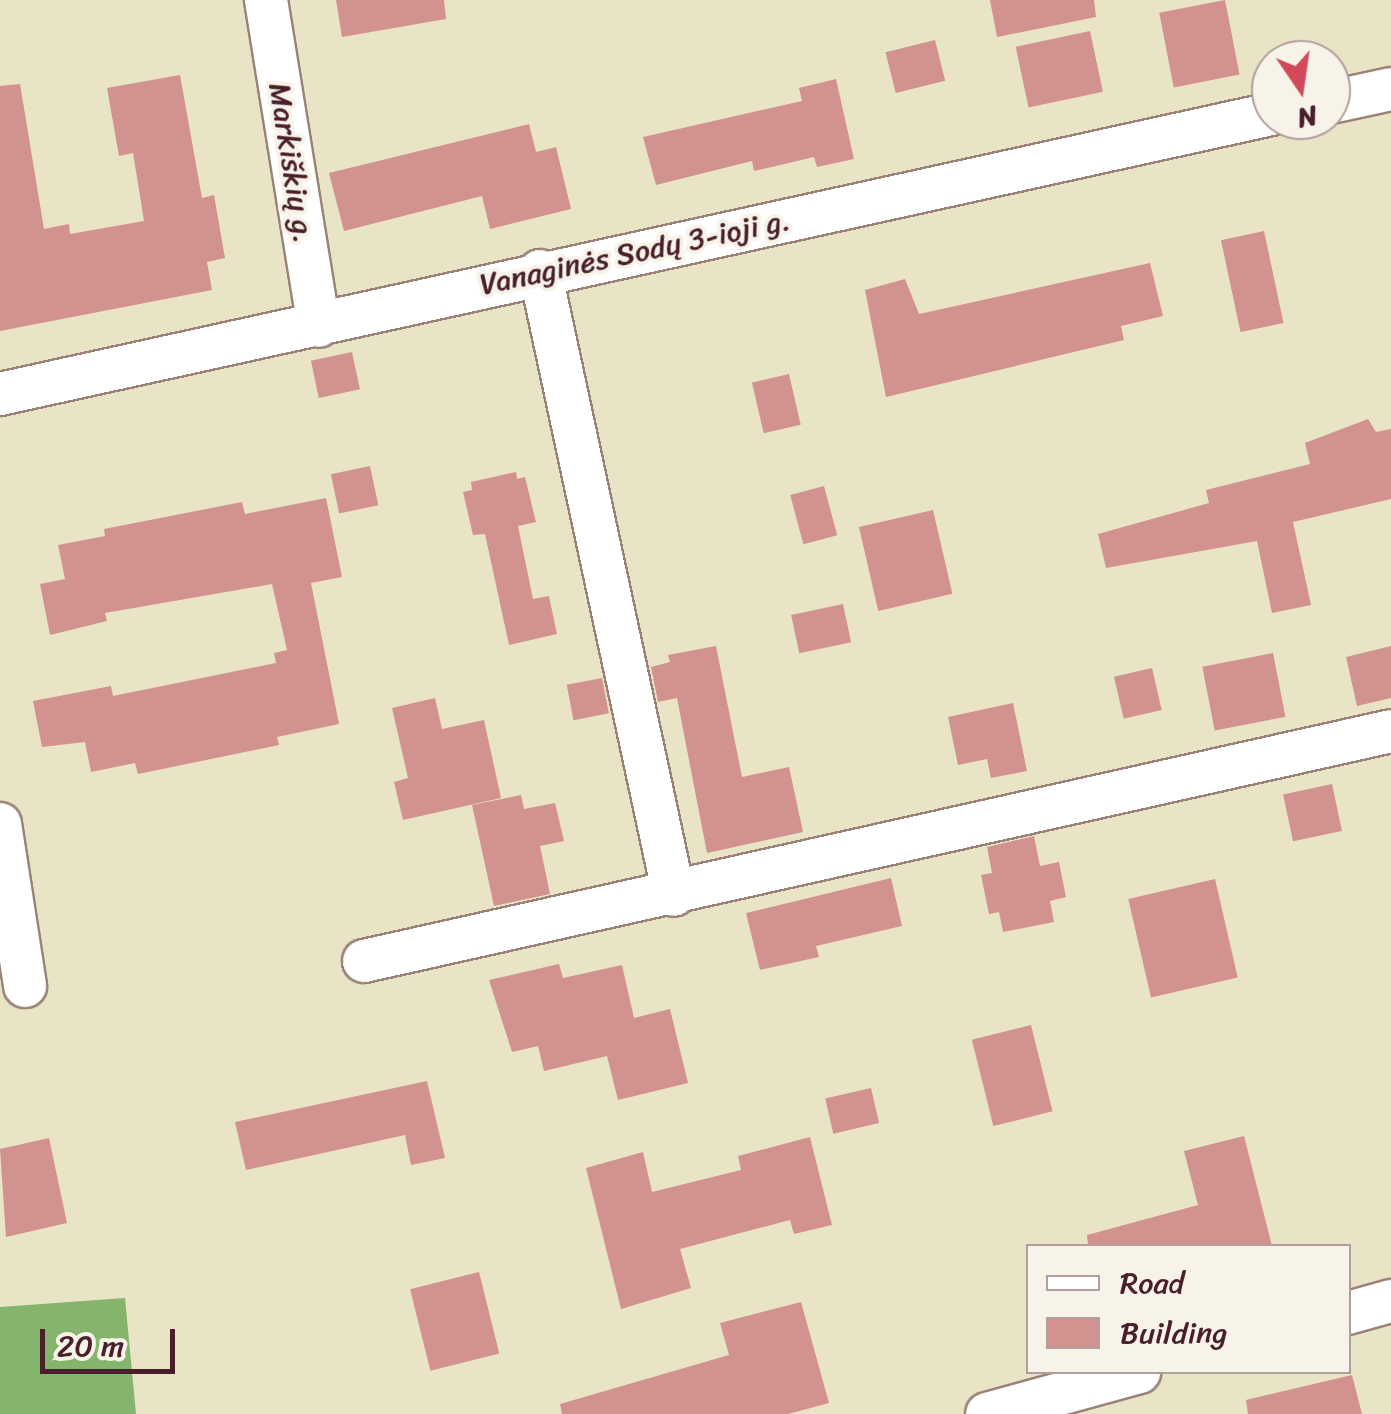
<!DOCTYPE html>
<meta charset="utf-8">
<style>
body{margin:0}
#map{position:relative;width:1391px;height:1414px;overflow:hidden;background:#e9e4c5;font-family:Sriracha,sans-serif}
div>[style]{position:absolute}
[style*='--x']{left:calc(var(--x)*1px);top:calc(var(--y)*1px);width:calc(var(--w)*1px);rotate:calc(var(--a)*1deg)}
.forest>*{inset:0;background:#85b46d}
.building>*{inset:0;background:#d2928f;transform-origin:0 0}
.roads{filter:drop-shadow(2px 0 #9a8278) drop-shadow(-2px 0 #9a8278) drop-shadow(0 2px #9a8278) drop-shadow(0 -2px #9a8278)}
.street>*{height:42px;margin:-21px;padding:0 21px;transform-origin:21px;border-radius:21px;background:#fff}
span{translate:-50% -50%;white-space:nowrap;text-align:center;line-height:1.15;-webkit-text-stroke:8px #f7f3e8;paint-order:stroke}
.street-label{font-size:30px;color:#4a1f2b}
.legend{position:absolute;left:1026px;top:1244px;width:325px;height:130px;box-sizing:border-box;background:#f7f3e8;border:2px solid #b29e9c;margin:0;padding:12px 18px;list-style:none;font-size:30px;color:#4a1f2b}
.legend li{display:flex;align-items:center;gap:20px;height:50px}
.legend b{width:50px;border:2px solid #b29e9c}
.north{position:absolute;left:1251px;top:40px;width:100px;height:100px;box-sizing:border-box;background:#f7f3e8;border:2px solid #b29e9c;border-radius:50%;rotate:167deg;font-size:28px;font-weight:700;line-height:40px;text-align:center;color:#4a1f2b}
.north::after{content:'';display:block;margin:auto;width:35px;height:45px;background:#d1495b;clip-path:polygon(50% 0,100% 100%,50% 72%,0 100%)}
.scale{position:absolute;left:40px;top:1329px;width:135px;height:45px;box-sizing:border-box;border:5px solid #4a1f2b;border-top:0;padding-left:12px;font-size:30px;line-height:35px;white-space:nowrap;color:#4a1f2b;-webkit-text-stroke:8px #f7f3e8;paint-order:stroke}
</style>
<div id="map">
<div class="forest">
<div style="clip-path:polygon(125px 1298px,136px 1414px,0 1414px,0 1307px)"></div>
</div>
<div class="building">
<div style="clip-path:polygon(336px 0,444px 0,446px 19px,342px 37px)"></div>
<div style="clip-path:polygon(990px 0,1094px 0,1096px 17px,997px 37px)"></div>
<div style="left:1225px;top:0;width:76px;height:67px;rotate:79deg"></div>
<div style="left:1090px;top:31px;width:62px;height:76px;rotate:78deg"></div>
<div style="left:935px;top:40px;width:42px;height:51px;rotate:76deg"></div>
<div style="clip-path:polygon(180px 75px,202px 198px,214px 195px,225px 258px,207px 262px,212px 290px,0 331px,0 86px,20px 84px,44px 229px,69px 224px,70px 234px,144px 221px,133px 153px,119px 156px,107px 88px)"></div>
<div style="clip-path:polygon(836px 79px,854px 159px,817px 167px,814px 157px,754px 171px,752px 161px,656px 185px,643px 137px,802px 101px,799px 88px)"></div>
<div style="clip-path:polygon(529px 124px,536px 152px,556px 147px,571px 209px,490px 229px,482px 196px,344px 231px,329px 173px)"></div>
<div style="left:1264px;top:231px;width:94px;height:44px;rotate:78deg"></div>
<div style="clip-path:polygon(1150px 263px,1163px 316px,1121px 326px,1124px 340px,886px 397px,865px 290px,905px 279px,919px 314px)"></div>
<div style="left:352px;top:352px;width:38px;height:42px;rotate:78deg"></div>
<div style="left:789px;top:374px;width:52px;height:38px;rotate:77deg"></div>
<div style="clip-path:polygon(1368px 419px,1376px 432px,1391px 429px,1391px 499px,1293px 522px,1311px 605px,1272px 613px,1257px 541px,1106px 568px,1098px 534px,1209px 503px,1206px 490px,1310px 464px,1305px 443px)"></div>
<div style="left:370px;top:466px;width:40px;height:40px;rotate:78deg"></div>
<div style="clip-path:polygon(516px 472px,517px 479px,525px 477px,536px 522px,518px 526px,533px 599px,549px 596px,557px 634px,509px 645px,485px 534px,473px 535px,463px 492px,472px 490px,471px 482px)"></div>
<div style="left:824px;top:486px;width:51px;height:35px;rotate:75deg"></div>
<div style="clip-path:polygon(326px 498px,342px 577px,311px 583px,339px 724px,277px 737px,279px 745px,138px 774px,135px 763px,91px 772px,85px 742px,42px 747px,33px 701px,111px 686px,113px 696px,276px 663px,274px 653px,287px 650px,272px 584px,105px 613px,107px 621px,50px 635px,40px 584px,65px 579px,58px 545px,105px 536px,104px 529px,242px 502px,245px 514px)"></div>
<div style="left:933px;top:510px;width:86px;height:76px;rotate:77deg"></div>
<div style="left:843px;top:604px;width:39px;height:53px;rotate:78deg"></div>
<div style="clip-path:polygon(716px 646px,742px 777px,789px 767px,803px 832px,707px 853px,677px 698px,658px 702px,651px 667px,670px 662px,668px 655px)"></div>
<div style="clip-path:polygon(1391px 646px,1391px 698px,1357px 706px,1346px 657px)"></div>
<div style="left:1273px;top:653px;width:65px;height:72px;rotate:79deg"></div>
<div style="left:1152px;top:668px;width:43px;height:39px;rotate:77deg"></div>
<div style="left:602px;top:678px;width:36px;height:36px;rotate:79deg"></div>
<div style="clip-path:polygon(435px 698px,442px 729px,484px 720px,501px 798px,403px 820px,394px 782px,408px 778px,392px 708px)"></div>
<div style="clip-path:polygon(1013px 703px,1027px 771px,991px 778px,987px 759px,958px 765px,948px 717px)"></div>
<div style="left:1332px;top:784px;width:48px;height:50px;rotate:78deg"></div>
<div style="clip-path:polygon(521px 795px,524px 809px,555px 803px,564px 841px,540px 846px,550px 894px,494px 906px,472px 805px)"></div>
<div style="clip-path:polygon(1034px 836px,1040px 866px,1059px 862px,1066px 897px,1050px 901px,1054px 922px,1003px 932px,999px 912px,989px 914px,981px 875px,992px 873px,987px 847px)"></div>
<div style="clip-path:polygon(891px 878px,902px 926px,816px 946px,819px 957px,760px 970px,746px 913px)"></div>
<div style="left:1215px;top:879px;width:101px;height:89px;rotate:77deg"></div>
<div style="clip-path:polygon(559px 964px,563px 978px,622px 965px,634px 1018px,670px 1009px,688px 1083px,618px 1100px,607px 1056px,544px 1071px,538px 1046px,512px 1052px,489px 980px)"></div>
<div style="left:1031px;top:1025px;width:89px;height:61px;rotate:76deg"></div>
<div style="clip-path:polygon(427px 1081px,445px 1158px,411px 1165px,405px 1135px,246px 1170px,235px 1122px)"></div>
<div style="left:871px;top:1088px;width:36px;height:47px;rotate:77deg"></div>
<div style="clip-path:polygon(1244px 1136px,1272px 1246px,1088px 1246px,1087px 1235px,1198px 1205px,1184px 1151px)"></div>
<div style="clip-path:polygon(810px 1137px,832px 1225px,794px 1234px,790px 1220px,680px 1249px,691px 1288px,621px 1309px,586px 1168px,643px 1152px,652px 1192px,741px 1170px,738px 1156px)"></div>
<div style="clip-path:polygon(49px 1138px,67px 1223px,6px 1237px,0 1149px)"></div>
<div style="left:479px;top:1272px;width:84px;height:71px;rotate:76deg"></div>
<div style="clip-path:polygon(801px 1302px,829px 1403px,788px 1414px,562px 1414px,560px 1404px,729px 1355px,720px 1323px)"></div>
<div style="clip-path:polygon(1352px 1375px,1362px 1414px,1248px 1414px,1246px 1400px)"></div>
</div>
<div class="roads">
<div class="street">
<div style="--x:266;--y:0;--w:330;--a:80.8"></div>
<div style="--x:1331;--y:102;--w:61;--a:-12.2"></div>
<div style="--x:540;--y:271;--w:638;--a:77.88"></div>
<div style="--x:0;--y:394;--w:1301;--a:-12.42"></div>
<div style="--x:0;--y:824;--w:164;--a:81.2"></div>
<div style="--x:364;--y:961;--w:1052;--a:-12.62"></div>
<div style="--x:1348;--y:1313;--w:45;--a:-15.6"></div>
<div style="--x:987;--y:1414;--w:158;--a:-15.4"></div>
</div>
</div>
<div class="street-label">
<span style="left:292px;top:163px;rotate:81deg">Markiškių g.</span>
<span style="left:635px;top:252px;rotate:-12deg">Vanaginės Sodų 3-ioji g.</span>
</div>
<ul class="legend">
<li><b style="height:12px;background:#fff"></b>Road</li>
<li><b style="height:28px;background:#d2928f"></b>Building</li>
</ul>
<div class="north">N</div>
<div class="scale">20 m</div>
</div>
